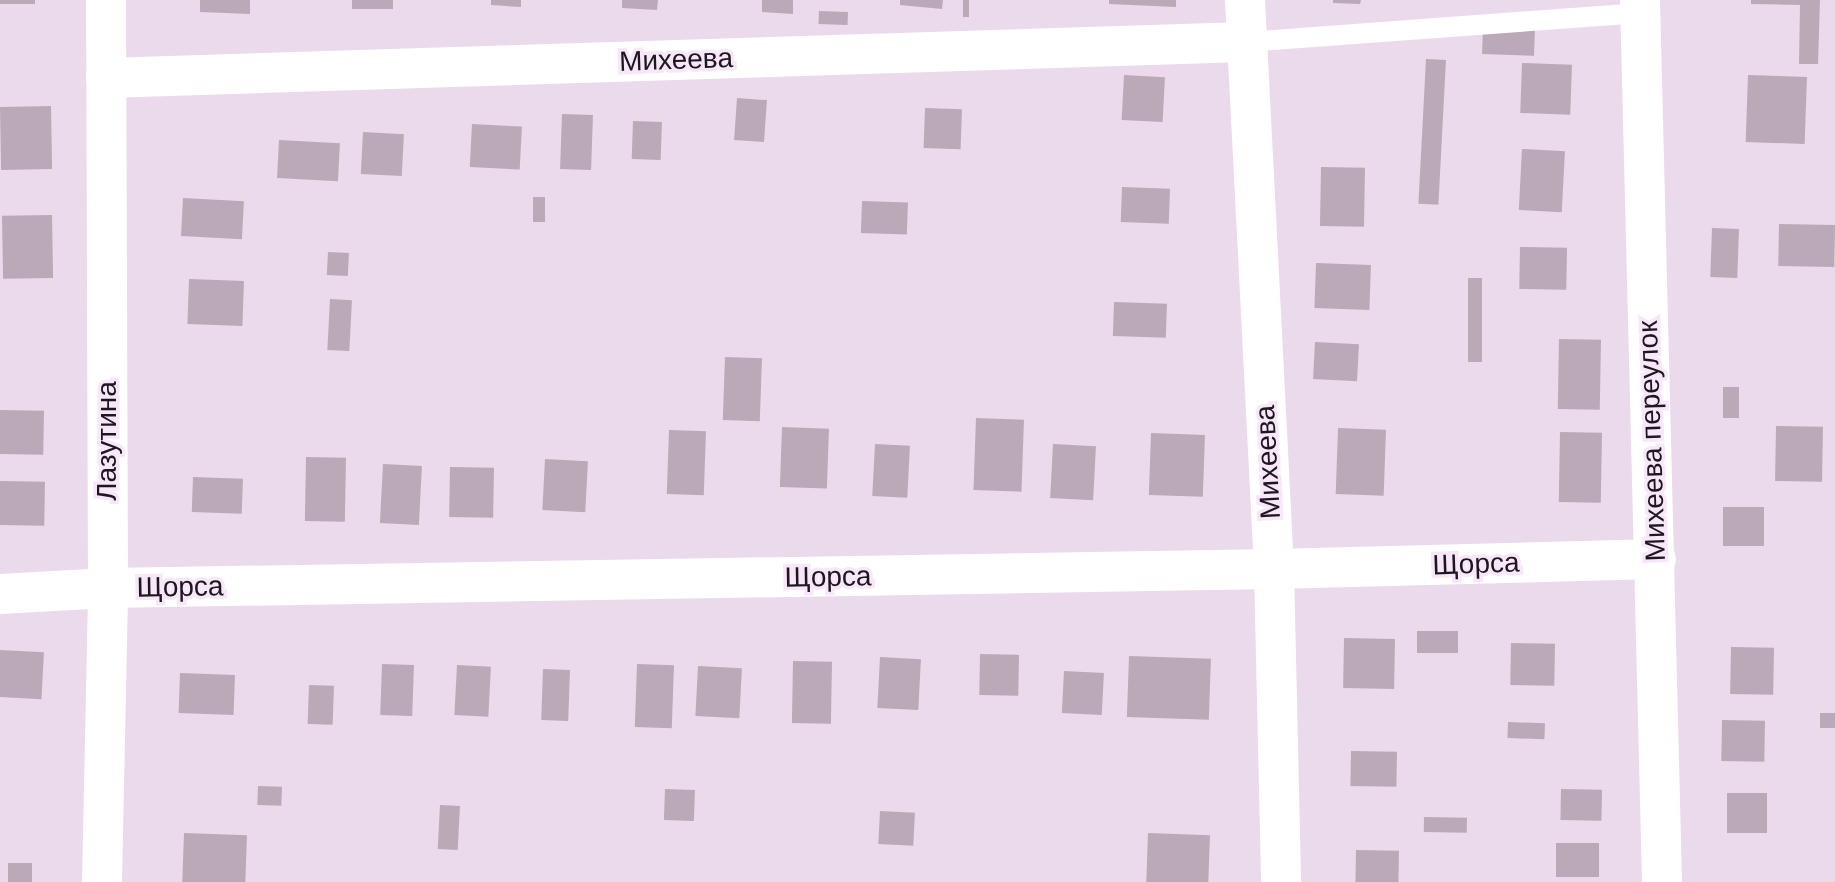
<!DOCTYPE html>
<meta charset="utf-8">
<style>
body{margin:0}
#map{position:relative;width:1835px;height:882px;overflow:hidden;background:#eadaec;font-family:"DM Sans",sans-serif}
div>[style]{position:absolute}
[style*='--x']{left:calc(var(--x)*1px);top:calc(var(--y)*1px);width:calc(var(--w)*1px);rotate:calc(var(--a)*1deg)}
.building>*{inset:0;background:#bca9b7;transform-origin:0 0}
.service>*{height:20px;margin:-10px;padding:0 10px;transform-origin:10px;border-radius:10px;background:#fff}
.minor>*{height:40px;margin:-20px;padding:0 20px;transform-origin:20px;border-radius:20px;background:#fff}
span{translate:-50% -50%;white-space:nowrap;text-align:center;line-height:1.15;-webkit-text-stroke:7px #f7e7f9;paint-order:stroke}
.street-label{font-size:28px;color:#1d171e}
</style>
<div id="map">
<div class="building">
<div style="left:0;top:0;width:35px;height:4px"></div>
<div style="clip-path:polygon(200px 0,250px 0,250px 14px,200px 12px)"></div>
<div style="left:352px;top:0;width:41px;height:9px"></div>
<div style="clip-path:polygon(491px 0,521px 0,521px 7px,491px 5px)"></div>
<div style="clip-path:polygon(622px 0,658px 0,657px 10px,622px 8px)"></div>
<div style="clip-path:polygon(762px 0,793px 0,793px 14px,762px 12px)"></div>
<div style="clip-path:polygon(900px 0,943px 0,942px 9px,900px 5px)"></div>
<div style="left:963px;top:0;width:6px;height:17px"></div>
<div style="clip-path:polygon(1109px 0,1176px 0,1176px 7px,1109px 4px)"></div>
<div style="clip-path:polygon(1333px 0,1361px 0,1360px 4px,1333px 3px)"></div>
<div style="clip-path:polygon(1751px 0,1820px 0,1818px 64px,1799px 64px,1800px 5px,1751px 4px)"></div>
<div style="left:819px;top:11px;width:29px;height:13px;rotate:2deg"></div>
<div style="left:1483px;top:26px;width:52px;height:28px;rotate:2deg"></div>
<div style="left:1426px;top:59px;width:20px;height:145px;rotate:3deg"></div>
<div style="left:1522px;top:63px;width:50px;height:50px;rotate:2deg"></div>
<div style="left:1124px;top:75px;width:41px;height:45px;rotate:3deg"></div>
<div style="left:1748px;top:75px;width:59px;height:67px;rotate:2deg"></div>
<div style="left:737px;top:98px;width:30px;height:42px;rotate:4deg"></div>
<div style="left:51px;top:106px;width:63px;height:51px;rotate:89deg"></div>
<div style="left:925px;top:108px;width:37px;height:40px;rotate:2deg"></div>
<div style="left:562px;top:114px;width:31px;height:55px;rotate:2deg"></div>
<div style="left:633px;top:121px;width:29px;height:38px;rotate:2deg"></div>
<div style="left:472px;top:124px;width:50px;height:43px;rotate:3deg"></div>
<div style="left:363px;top:132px;width:41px;height:42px;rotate:3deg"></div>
<div style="left:279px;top:140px;width:61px;height:38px;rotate:3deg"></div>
<div style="left:1522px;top:149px;width:43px;height:61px;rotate:3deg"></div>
<div style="left:1321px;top:167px;width:44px;height:59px;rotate:1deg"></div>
<div style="left:1122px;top:187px;width:48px;height:35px;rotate:2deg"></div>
<div style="left:533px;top:197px;width:12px;height:25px"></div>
<div style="left:183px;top:198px;width:61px;height:38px;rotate:3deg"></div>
<div style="left:862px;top:201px;width:46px;height:32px;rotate:2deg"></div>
<div style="left:52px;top:215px;width:63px;height:50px;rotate:89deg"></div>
<div style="left:1779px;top:224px;width:56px;height:42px;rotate:1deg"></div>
<div style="left:1712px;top:228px;width:27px;height:49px;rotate:2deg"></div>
<div style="left:1520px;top:247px;width:47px;height:42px;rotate:1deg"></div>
<div style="left:328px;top:252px;width:21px;height:23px;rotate:3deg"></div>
<div style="left:1316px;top:263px;width:55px;height:45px;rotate:2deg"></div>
<div style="left:1468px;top:278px;width:14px;height:84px"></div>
<div style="left:189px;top:279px;width:55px;height:45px;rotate:2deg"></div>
<div style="left:330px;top:299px;width:22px;height:51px;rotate:3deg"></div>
<div style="left:1114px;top:302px;width:53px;height:34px;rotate:2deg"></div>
<div style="left:1559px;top:339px;width:42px;height:70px;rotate:1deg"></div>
<div style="left:1315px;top:342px;width:44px;height:37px;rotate:3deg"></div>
<div style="left:725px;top:357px;width:37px;height:63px;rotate:2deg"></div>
<div style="left:1723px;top:387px;width:16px;height:31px"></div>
<div style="left:0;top:410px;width:44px;height:44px;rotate:1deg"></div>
<div style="left:976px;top:418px;width:48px;height:72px;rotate:2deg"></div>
<div style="left:1776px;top:426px;width:47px;height:55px;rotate:1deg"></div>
<div style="left:782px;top:427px;width:47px;height:60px;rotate:2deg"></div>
<div style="left:1338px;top:428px;width:48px;height:66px;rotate:2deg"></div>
<div style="left:669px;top:430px;width:37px;height:64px;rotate:2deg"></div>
<div style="left:1560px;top:432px;width:42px;height:70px;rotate:1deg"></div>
<div style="left:1151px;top:433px;width:54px;height:62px;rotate:2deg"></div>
<div style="left:875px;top:444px;width:35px;height:52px;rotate:3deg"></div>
<div style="left:1053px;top:444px;width:43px;height:54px;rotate:3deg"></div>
<div style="left:306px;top:457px;width:40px;height:64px;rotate:1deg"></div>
<div style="left:545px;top:459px;width:43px;height:51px;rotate:3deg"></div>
<div style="left:383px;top:464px;width:39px;height:59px;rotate:3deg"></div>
<div style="left:450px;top:467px;width:44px;height:50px;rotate:1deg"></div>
<div style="left:193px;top:477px;width:50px;height:35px;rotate:2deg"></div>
<div style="left:0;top:481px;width:45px;height:44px;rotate:1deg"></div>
<div style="left:1723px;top:507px;width:41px;height:39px"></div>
<div style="left:1417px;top:631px;width:41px;height:22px"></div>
<div style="left:1344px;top:638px;width:51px;height:50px;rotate:1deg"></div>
<div style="left:1511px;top:643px;width:44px;height:42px;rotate:1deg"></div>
<div style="left:1731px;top:647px;width:43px;height:47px;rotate:1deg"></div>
<div style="left:0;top:650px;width:44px;height:47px;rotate:3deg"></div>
<div style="left:980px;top:654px;width:39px;height:41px;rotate:1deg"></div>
<div style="left:1129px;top:656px;width:82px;height:61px;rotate:2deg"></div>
<div style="left:880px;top:657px;width:41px;height:51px;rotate:3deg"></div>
<div style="left:793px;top:661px;width:39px;height:62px;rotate:1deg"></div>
<div style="left:382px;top:664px;width:32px;height:51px;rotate:2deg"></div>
<div style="left:637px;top:664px;width:37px;height:63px;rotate:2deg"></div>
<div style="left:457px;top:665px;width:34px;height:50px;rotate:3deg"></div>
<div style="left:698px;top:666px;width:44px;height:50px;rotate:3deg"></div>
<div style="left:543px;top:669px;width:27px;height:51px;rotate:2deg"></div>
<div style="left:1064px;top:671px;width:40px;height:42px;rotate:3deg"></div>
<div style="left:180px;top:673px;width:55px;height:40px;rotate:2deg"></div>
<div style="left:309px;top:685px;width:25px;height:39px;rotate:2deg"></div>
<div style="left:1820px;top:713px;width:15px;height:15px"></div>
<div style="left:1722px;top:720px;width:43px;height:41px;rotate:1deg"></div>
<div style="left:1508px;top:722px;width:37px;height:16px;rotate:2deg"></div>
<div style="left:1351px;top:751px;width:46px;height:35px;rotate:1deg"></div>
<div style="left:258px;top:786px;width:24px;height:19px;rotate:2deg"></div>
<div style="left:665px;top:789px;width:30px;height:31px;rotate:2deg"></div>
<div style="left:1561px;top:789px;width:41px;height:31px;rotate:1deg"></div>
<div style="left:1727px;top:793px;width:40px;height:40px"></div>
<div style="left:440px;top:805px;width:20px;height:44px;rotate:3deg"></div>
<div style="left:880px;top:811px;width:35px;height:33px;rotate:3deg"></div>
<div style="left:1424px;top:817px;width:43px;height:15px;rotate:1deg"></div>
<div style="left:184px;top:833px;width:63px;height:49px;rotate:2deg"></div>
<div style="left:1148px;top:833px;width:62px;height:49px;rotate:2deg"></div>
<div style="left:1556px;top:843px;width:43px;height:34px"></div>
<div style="left:1356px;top:850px;width:43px;height:32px;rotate:1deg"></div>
<div style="left:8px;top:863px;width:24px;height:19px"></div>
</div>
<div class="service">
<div style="--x:1245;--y:42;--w:397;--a:-4.2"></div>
</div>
<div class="minor">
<div style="--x:1245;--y:0;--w:570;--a:87.08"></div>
<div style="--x:1274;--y:569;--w:313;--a:88.7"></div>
<div style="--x:1640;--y:0;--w:882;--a:88.57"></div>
<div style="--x:106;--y:78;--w:1140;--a:-1.81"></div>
<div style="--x:0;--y:594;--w:108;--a:-3.2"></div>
<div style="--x:108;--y:588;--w:1166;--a:-0.93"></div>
<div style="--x:1274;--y:569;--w:382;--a:-1.5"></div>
<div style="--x:102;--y:882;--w:294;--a:-88.8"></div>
<div style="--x:108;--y:588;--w:588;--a:-90.19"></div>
</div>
<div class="street-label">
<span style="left:676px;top:60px;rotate:-2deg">Михеева</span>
<span style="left:107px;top:441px;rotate:-90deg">Лазутина</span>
<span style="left:1652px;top:441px;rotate:-92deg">Михеева переулок</span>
<span style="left:1268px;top:462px;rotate:-93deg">Михеева</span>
<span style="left:1476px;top:564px;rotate:-2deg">Щорса</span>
<span style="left:828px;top:577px;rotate:-1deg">Щорса</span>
<span style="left:180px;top:587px;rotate:-1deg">Щорса</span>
</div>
</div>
